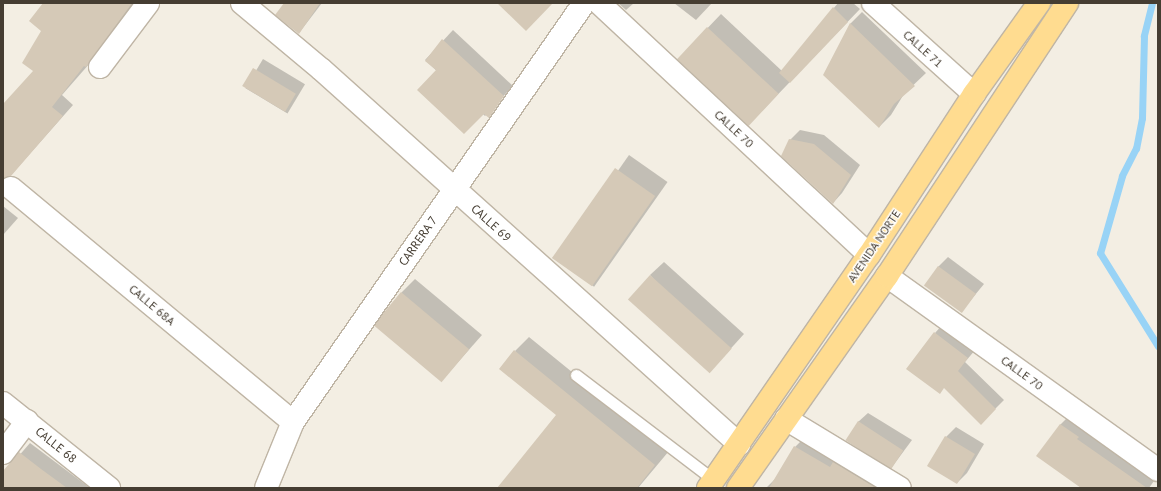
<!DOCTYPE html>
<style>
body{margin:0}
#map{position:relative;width:1161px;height:491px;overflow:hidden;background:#f3eee3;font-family:"PT Sans",sans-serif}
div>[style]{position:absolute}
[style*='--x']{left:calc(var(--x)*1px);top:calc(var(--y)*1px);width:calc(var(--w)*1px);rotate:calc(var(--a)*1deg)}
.shadow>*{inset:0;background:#0003;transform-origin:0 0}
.stream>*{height:7px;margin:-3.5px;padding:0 3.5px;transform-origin:3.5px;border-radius:3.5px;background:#98d3f6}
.building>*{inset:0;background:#d5c9b7;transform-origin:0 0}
.roads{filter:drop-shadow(1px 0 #bfb5a5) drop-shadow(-1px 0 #bfb5a5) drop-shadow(0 1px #bfb5a5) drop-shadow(0 -1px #bfb5a5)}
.lane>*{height:11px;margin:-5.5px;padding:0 5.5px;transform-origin:5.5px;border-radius:5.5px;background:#fff}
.street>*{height:22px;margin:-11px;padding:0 11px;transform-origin:11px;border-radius:11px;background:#fff}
.primary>*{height:22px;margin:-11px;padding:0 11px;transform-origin:11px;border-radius:11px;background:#ffdc90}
span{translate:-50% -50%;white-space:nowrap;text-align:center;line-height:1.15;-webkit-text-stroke:3px #fff;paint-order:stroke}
.street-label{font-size:12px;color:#453d32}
.frame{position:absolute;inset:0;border:4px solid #453d32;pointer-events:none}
</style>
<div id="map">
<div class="shadow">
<div style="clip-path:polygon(44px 3px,135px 3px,97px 55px,62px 95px,73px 105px,11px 175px,3px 187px,3px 106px,34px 71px,42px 30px)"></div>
<div style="clip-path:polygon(286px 3px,322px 3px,299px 33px)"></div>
<div style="clip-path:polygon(618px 3px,634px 3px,626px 10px)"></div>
<div style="clip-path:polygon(674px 3px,712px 3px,696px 20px)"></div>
<div style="clip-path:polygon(838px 3px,853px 3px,860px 9px,762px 111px,678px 59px,721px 14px,782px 71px)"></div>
<div style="clip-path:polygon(862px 12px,926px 73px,904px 94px,891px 115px,879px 127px,850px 24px)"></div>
<div style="left:453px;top:30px;width:82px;height:41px;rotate:43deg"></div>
<div style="left:263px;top:59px;width:49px;height:34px;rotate:31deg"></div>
<div style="clip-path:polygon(800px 130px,824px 135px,860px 165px,842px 193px,833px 203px,790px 140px)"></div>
<div style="left:629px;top:155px;width:47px;height:128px;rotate:35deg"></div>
<div style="clip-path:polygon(3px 206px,18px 218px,3px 235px)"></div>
<div style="clip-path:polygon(948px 257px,984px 284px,961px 312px,938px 267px)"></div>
<div style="clip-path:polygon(664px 262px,744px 334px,724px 356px,650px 275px)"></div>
<div style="clip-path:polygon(415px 279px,482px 335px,444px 378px,379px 327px,402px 292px)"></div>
<div style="clip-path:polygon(943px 324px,976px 349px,965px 362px,1004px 400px,981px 423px,935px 333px)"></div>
<div style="clip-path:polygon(529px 337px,669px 451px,638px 488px,498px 488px,558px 415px,515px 351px)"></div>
<div style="clip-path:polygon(868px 413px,912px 440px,892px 467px,858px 422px)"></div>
<div style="clip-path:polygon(1070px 415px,1156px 478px,1149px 488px,1085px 488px,1060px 425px)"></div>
<div style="clip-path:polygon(956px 427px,984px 444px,967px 473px,957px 483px,946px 437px)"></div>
<div style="clip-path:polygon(810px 432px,906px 488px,766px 488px,778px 476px,795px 447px)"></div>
<div style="clip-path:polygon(30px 443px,90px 488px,3px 488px,3px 474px)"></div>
</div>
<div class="stream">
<div style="--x:1152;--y:3;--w:34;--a:104"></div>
<div style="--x:1144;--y:36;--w:82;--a:91.4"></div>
<div style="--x:1142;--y:118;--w:31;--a:101"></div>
<div style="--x:1136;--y:148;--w:31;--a:117"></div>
<div style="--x:1122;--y:176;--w:80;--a:105.9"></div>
<div style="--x:1100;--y:253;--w:110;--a:58.1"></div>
</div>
<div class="building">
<div style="clip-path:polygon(43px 3px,132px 3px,86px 67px,84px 66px,52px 107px,63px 116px,11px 176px,3px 179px,3px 104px,33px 71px,22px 63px,41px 31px,29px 21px)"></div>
<div style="clip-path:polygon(284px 3px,320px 3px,299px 34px,275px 15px)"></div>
<div style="clip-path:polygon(497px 3px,553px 3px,526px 31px)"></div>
<div style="clip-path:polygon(833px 7px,848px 22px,790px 83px,779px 73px)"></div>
<div style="clip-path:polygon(850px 23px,915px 86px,894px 104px,879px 128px,823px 75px)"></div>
<div style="left:707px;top:27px;width:98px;height:44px;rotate:43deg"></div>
<div style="clip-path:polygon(442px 39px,504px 96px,489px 118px,484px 114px,464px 134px,417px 90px,436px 70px,425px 61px)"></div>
<div style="left:253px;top:68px;width:50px;height:21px;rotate:31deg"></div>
<div style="clip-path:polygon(789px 139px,814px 144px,851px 175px,833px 204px,781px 156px)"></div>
<div style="left:615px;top:168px;width:49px;height:110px;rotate:35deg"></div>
<div style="left:938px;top:266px;width:47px;height:24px;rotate:36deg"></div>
<div style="left:650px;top:275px;width:110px;height:33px;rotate:42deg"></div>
<div style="left:401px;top:292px;width:89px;height:43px;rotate:40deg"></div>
<div style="clip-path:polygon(934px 332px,968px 358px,958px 371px,996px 409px,981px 425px,944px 388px,940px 394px,906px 369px)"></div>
<div style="clip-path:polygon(514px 350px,655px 465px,637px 488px,497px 488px,556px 415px,499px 369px)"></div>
<div style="left:858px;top:421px;width:54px;height:23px;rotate:33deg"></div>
<div style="clip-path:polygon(1060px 424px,1079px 437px,1077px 439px,1147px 488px,1081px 488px,1036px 456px)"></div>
<div style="left:945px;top:436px;width:35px;height:35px;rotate:31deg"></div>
<div style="clip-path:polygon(794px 446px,830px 467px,833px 462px,876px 488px,769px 488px)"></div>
<div style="clip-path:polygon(19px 452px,41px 469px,67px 488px,3px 488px,3px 471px)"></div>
</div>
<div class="roads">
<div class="lane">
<div style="--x:576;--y:375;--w:173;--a:37.3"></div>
</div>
<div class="street">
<div style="--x:242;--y:3;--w:103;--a:39.9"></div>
<div style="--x:321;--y:69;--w:562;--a:41.9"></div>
<div style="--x:599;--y:3;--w:369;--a:43"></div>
<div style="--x:873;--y:3;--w:136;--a:42"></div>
<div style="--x:100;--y:67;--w:80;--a:-53.1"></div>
<div style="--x:11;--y:188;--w:366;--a:39.7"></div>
<div style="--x:887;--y:276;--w:333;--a:35.6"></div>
<div style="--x:3;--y:403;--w:136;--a:38.7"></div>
<div style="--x:786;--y:419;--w:133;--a:31.2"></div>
<div style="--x:3;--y:453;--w:40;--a:-53"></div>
<div style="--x:266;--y:488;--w:71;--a:-67.8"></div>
<div style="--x:293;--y:422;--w:510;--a:-55.22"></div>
</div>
<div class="primary">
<div style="--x:708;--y:488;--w:283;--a:-55.4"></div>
<div style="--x:869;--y:255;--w:192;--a:-56.9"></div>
<div style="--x:974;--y:94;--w:112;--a:-54.5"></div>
<div style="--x:738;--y:488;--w:259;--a:-54.9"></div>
<div style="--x:887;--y:276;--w:327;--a:-56.6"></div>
</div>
</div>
<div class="street-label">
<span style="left:923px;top:49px;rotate:42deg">CALLE 71</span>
<span style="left:734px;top:129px;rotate:43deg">CALLE 70</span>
<span style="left:491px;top:223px;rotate:42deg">CALLE 69</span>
<span style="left:418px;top:241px;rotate:-55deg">CARRERA 7</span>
<span style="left:874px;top:246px;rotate:-56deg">AVENIDA NORTE</span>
<span style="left:152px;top:305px;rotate:40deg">CALLE 68A</span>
<span style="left:1022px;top:373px;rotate:36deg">CALLE 70</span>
<span style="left:56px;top:445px;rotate:39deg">CALLE 68</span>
</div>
<div class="frame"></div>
</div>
